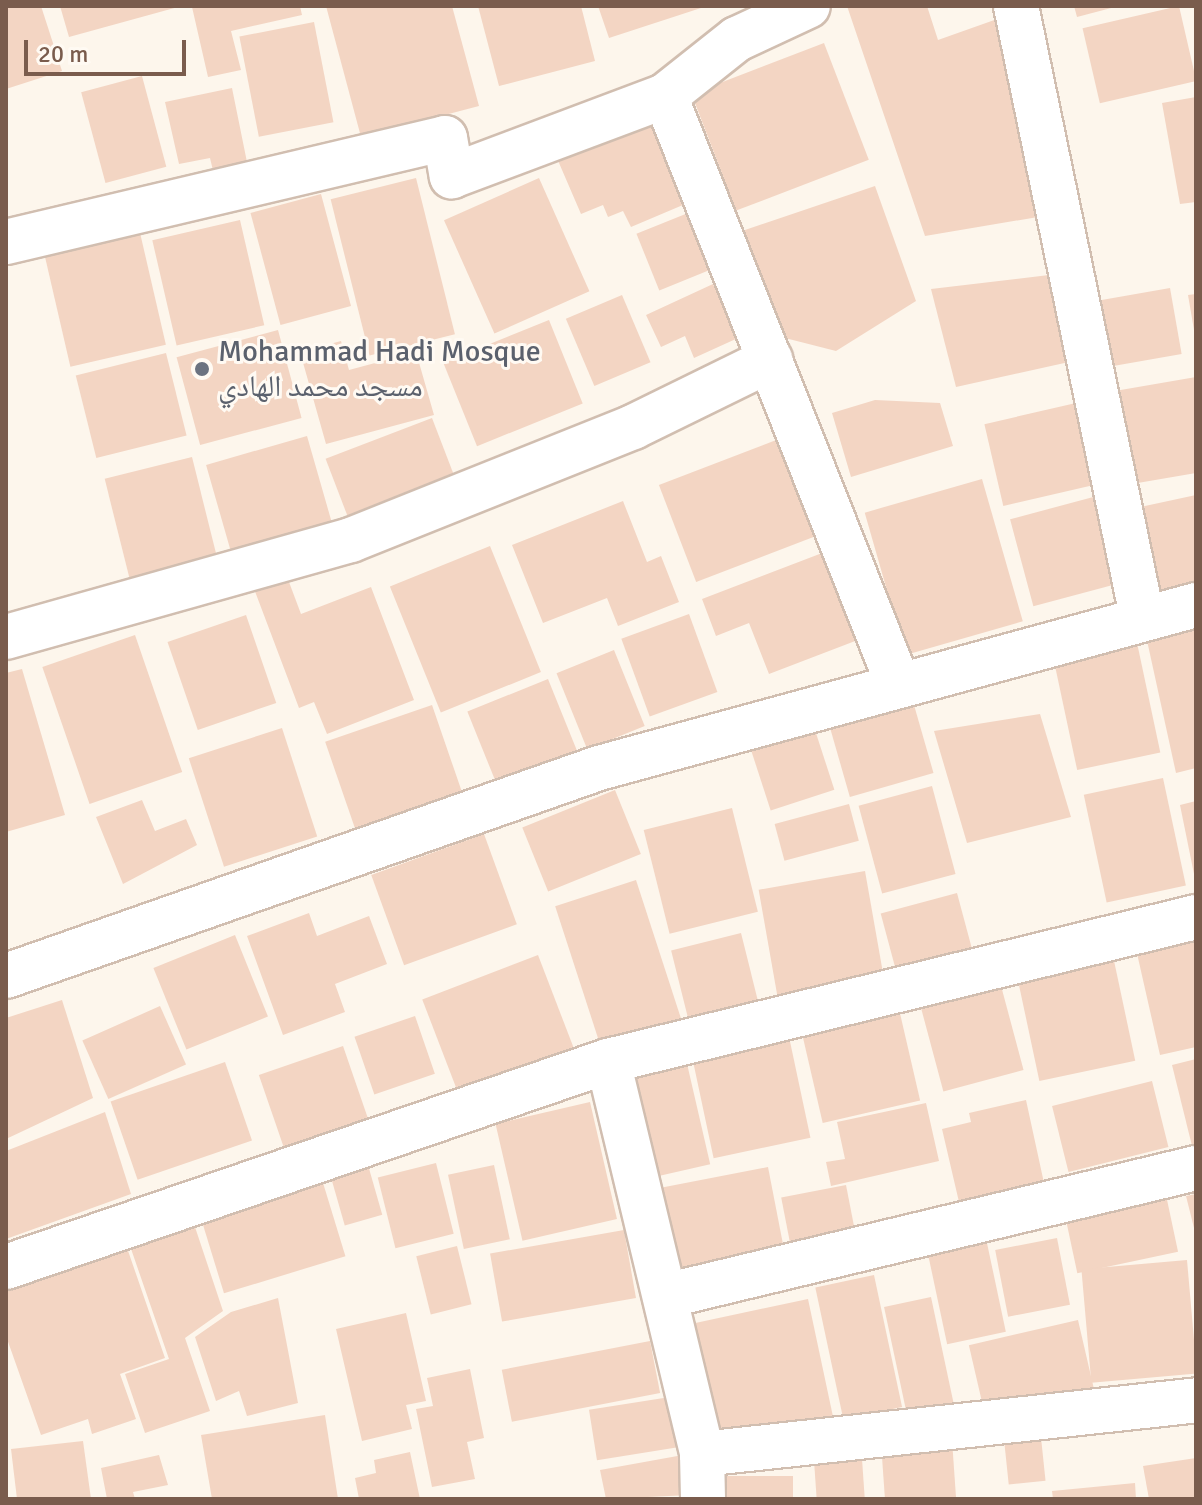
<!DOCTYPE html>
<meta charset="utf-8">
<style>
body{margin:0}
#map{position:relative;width:1202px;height:1505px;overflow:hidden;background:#fdf6ec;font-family:Signika,"Noto Naskh Arabic",sans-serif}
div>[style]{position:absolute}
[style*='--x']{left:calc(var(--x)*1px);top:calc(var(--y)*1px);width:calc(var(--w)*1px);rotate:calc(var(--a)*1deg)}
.building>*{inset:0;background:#f3d5c3;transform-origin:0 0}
.roads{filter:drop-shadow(2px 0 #d1beb0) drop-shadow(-2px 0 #d1beb0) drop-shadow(0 2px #d1beb0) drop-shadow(0 -2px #d1beb0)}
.minor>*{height:44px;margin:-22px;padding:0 22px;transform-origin:22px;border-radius:22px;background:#fff}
.dots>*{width:22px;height:22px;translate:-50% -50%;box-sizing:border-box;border:4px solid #fffaf3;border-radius:50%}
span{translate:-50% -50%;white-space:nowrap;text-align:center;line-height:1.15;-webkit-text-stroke:6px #fffaf3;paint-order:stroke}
.worship-label{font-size:30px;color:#5b616d}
.left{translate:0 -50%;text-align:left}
.frame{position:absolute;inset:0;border:8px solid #7a5c4d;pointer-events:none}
.scale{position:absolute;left:24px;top:40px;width:162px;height:36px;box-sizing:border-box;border:4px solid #7a5c4d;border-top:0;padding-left:10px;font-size:24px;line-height:28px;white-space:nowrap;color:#7a5c4d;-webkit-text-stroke:6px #fffaf3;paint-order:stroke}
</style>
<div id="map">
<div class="building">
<div style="clip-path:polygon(6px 6px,41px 6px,62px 71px,6px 89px)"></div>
<div style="clip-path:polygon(60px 6px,178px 6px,178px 7px,69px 37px)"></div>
<div style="clip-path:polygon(300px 6px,302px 15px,231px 31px,241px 70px,208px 77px,192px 7px)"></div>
<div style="clip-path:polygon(326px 6px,452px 6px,479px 106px,361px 137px)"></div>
<div style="clip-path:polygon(478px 6px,581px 6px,595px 61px,499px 86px)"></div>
<div style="clip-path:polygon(598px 6px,704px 6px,704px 7px,609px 38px)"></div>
<div style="clip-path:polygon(847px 6px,927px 6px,938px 40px,1000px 18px,1044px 216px,925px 236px)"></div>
<div style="clip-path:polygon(1074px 6px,1115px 6px,1115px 7px,1077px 17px)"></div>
<div style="left:1179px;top:6px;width:77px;height:99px;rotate:77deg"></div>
<div style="left:314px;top:22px;width:102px;height:76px;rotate:79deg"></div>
<div style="left:824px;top:43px;width:125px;height:142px;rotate:69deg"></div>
<div style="left:142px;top:76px;width:94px;height:63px;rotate:75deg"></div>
<div style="clip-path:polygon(232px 88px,249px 172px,215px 179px,210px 158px,179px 164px,165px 102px)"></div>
<div style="clip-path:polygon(1196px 97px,1196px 202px,1180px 204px,1162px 103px)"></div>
<div style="clip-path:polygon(652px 109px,690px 202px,631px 227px,623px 211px,608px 217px,603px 205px,581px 214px,553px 149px)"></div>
<div style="left:416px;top:178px;width:161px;height:88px;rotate:76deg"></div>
<div style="left:539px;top:178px;width:124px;height:104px;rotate:66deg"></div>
<div style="clip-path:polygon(875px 186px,916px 301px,836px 351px,785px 338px,742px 231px)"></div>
<div style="left:321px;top:194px;width:116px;height:73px;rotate:75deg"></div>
<div style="left:693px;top:211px;width:61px;height:61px;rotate:68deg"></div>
<div style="left:240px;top:220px;width:108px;height:90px;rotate:77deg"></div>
<div style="left:138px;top:224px;width:124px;height:98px;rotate:77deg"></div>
<div style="clip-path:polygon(1049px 275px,1069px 362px,956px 387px,931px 289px)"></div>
<div style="clip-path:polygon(713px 284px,738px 338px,694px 358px,685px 336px,661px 347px,646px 315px)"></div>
<div style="left:1170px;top:288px;width:67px;height:81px;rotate:80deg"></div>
<div style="clip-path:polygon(1196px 294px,1196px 330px,1194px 330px,1188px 295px)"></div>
<div style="left:622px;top:295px;width:73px;height:61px;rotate:67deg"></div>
<div style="left:549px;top:320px;width:90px;height:114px;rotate:68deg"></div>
<div style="left:278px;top:330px;width:91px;height:105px;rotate:75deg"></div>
<div style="clip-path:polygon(341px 341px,349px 370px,416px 352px,434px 415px,326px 444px,300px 352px)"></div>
<div style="left:166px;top:353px;width:85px;height:93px;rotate:76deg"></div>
<div style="clip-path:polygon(1196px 377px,1196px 473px,1126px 485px,1109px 392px)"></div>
<div style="clip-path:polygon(875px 400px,940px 403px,953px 446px,851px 477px,832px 413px)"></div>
<div style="left:1076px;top:403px;width:84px;height:94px;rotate:77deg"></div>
<div style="left:432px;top:418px;width:75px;height:114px;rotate:69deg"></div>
<div style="left:307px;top:436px;width:91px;height:105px;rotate:74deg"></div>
<div style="left:784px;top:437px;width:104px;height:134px;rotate:69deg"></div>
<div style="left:192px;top:457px;width:106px;height:90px;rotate:76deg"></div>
<div style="left:982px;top:479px;width:148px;height:122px;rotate:74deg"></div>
<div style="clip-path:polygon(1196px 495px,1196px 587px,1150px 597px,1131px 509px)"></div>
<div style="left:1097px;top:496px;width:90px;height:90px;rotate:75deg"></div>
<div style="clip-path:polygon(623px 501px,647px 562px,661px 556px,679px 602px,618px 626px,607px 598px,543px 623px,512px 545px)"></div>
<div style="left:490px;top:546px;width:136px;height:108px;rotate:68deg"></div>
<div style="clip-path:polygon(830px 550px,863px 638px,769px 674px,749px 623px,716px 636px,702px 599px)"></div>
<div style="clip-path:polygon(286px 574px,301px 614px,371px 587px,414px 700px,327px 734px,314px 702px,299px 708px,253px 586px)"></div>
<div style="left:689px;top:614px;width:83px;height:72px;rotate:70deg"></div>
<div style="left:246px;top:615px;width:93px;height:83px;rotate:71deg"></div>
<div style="clip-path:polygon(1196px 625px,1196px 768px,1176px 773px,1146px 636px)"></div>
<div style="left:135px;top:635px;width:145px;height:98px;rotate:71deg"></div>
<div style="left:1136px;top:638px;width:117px;height:85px;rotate:78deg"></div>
<div style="left:614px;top:650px;width:82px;height:62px;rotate:68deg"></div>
<div style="clip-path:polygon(22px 669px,65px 815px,6px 832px,6px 673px)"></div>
<div style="left:548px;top:679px;width:89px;height:87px;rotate:68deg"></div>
<div style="left:912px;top:698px;width:78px;height:87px;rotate:74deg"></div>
<div style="left:432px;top:705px;width:104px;height:113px;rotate:71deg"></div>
<div style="clip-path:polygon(1040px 714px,1071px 817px,967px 843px,934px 731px)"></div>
<div style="left:814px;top:727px;width:66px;height:67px;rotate:72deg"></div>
<div style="left:282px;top:728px;width:114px;height:98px;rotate:72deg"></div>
<div style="left:1163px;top:778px;width:110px;height:81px;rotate:78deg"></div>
<div style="left:932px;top:786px;width:91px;height:76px;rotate:75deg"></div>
<div style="left:615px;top:790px;width:69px;height:100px;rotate:68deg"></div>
<div style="clip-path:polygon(142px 800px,155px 831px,186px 819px,197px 845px,123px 884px,96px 817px)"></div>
<div style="clip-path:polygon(1196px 801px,1196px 878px,1195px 879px,1180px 805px)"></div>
<div style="left:849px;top:804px;width:38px;height:77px;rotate:75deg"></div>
<div style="left:732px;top:808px;width:107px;height:91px;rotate:76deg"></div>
<div style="left:484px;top:834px;width:96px;height:120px;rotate:70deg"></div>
<div style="left:865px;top:871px;width:116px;height:108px;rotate:80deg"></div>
<div style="left:636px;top:880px;width:154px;height:85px;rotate:72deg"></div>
<div style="left:957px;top:893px;width:57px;height:79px;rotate:75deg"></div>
<div style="clip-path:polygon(309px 913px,317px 936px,369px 916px,387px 964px,335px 984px,345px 1012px,283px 1035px,247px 936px)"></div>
<div style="left:741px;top:933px;width:89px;height:72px;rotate:76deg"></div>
<div style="left:235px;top:935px;width:88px;height:88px;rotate:68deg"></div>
<div style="clip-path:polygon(1196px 936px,1196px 1047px,1160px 1055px,1136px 949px)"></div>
<div style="left:538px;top:955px;width:104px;height:124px;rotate:69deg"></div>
<div style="left:1113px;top:956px;width:107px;height:98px;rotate:78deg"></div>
<div style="left:1000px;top:982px;width:91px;height:83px;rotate:75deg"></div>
<div style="clip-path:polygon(62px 1000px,93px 1098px,6px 1139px,6px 1018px)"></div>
<div style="left:160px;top:1006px;width:64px;height:85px;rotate:66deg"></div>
<div style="left:899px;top:1009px;width:94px;height:100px;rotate:77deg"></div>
<div style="left:415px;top:1016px;width:61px;height:64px;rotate:71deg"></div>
<div style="left:788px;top:1032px;width:108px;height:99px;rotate:78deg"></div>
<div style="left:343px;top:1046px;width:86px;height:89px;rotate:71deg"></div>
<div style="left:685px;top:1055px;width:112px;height:63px;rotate:77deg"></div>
<div style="clip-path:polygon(1196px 1059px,1196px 1158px,1195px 1158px,1172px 1065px)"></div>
<div style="left:225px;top:1062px;width:83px;height:121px;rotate:71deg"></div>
<div style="left:1152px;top:1081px;width:68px;height:103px;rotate:76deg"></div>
<div style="clip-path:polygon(1026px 1100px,1044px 1183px,959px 1202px,942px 1129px,971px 1122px,969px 1113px)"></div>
<div style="left:590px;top:1102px;width:120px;height:97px;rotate:77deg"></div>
<div style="clip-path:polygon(926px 1103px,939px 1161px,831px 1186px,826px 1162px,845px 1159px,837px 1122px)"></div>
<div style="clip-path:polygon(105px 1112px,131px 1194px,6px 1239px,6px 1151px)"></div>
<div style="left:366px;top:1158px;width:59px;height:39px;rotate:74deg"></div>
<div style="left:436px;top:1163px;width:73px;height:60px;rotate:76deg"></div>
<div style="left:494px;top:1165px;width:76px;height:47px;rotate:78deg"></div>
<div style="left:768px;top:1167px;width:84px;height:121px;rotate:79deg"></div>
<div style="left:320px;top:1173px;width:87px;height:127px;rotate:73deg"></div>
<div style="left:846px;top:1185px;width:62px;height:66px;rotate:79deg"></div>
<div style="clip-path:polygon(1196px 1194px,1196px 1232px,1195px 1232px,1186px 1196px)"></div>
<div style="left:1166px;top:1195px;width:58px;height:103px;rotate:78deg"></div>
<div style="clip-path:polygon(193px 1221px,223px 1311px,185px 1338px,210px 1411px,145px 1433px,125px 1374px,169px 1359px,129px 1243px)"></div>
<div style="left:984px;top:1229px;width:105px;height:60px;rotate:78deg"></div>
<div style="left:624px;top:1230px;width:69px;height:136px;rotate:80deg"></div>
<div style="left:1057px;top:1238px;width:68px;height:63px;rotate:79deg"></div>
<div style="clip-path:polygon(125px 1242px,165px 1358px,120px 1374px,136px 1419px,92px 1434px,88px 1419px,41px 1435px,6px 1336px,6px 1283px)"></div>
<div style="left:457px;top:1246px;width:60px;height:42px;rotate:76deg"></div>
<div style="left:1187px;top:1260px;width:114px;height:106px;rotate:85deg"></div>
<div style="left:874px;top:1275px;width:135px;height:60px;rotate:78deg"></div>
<div style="left:931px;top:1297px;width:111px;height:48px;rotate:78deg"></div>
<div style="clip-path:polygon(278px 1298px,298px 1403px,247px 1416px,239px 1391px,216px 1401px,195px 1337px,231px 1312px)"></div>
<div style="left:808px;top:1299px;width:125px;height:127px;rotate:78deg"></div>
<div style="clip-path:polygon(406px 1313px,426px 1401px,406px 1405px,412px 1429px,362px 1441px,336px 1329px)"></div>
<div style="left:1078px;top:1320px;width:74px;height:112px;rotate:77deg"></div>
<div style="left:650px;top:1341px;width:53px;height:151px;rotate:79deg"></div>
<div style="clip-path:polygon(470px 1369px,484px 1438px,467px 1442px,475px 1479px,432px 1487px,416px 1409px,433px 1406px,427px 1378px)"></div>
<div style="left:670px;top:1397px;width:51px;height:82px;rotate:81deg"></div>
<div style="clip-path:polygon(325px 1415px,338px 1499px,212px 1499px,201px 1435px)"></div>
<div style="left:1040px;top:1428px;width:53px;height:37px;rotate:84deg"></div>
<div style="left:952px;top:1440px;width:59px;height:71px;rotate:86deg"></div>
<div style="clip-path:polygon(83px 1441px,91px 1499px,17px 1499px,11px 1449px)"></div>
<div style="clip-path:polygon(410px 1452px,420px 1499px,359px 1499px,355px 1478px,376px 1473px,374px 1460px)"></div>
<div style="clip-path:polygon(159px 1455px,168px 1485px,133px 1492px,135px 1499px,107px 1499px,101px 1468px)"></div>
<div style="clip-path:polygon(683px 1455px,690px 1495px,606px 1499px,600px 1470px)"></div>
<div style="clip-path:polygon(1196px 1458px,1196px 1499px,1149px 1499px,1143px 1466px)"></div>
<div style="left:862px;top:1459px;width:40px;height:48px;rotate:86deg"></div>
<div style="left:715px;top:1476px;width:78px;height:23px"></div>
<div style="clip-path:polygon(1135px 1483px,1136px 1499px,1053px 1499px,1052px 1491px)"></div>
</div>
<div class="roads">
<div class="minor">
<div style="--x:1016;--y:6;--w:623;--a:78.33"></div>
<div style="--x:665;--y:96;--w:632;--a:68.38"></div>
<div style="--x:6;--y:242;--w:451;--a:-13.3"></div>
<div style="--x:445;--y:138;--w:39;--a:80"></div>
<div style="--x:452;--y:176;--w:228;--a:-20.6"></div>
<div style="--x:665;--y:96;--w:92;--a:-38.4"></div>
<div style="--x:737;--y:39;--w:78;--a:-24.9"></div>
<div style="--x:6;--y:637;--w:358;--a:-15.7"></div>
<div style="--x:351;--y:540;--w:304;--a:-21.8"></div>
<div style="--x:633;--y:427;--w:153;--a:-26.1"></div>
<div style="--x:6;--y:976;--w:628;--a:-19.33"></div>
<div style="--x:599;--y:768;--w:619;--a:-15.27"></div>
<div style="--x:608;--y:1061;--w:404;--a:76.5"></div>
<div style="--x:702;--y:1454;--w:45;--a:88.7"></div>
<div style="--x:6;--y:1267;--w:636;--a:-18.89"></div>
<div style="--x:608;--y:1061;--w:605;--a:-13.76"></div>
<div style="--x:665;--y:1296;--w:546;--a:-13.55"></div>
<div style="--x:702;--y:1454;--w:497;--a:-6.2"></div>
</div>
</div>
<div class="dots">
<div style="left:202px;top:369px;background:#6b7280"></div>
</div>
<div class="worship-label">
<span class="left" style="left:218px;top:369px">Mohammad Hadi Mosque<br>مسجد محمد الهادي</span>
</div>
<div class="frame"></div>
<div class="scale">20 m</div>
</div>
